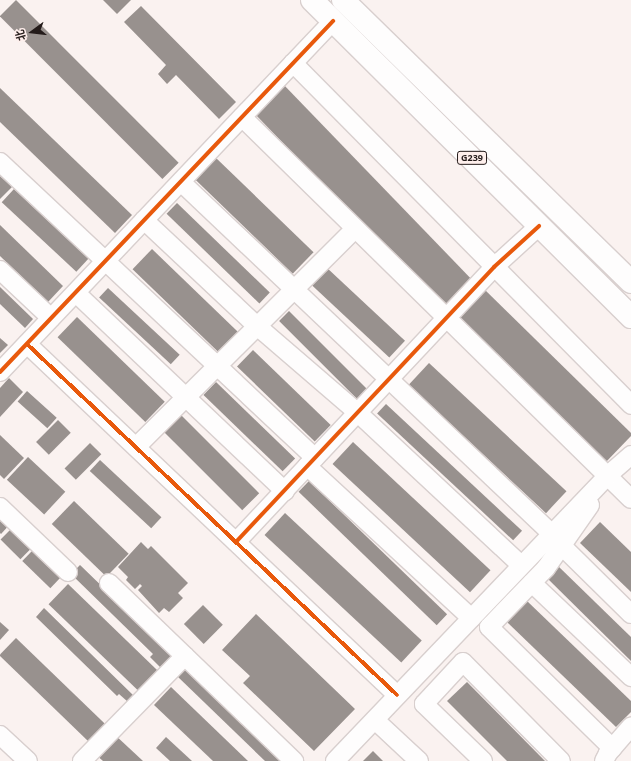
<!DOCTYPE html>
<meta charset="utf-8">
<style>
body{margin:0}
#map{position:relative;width:631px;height:761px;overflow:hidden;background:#faf2f0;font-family:"Open Sans","Noto Sans SC",sans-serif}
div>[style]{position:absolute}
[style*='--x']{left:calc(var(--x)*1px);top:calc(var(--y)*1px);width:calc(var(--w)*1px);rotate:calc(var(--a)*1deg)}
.building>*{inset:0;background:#98918e;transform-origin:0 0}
.roads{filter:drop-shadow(1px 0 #d8cfce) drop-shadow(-1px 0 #d8cfce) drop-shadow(0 1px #d8cfce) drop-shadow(0 -1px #d8cfce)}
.minor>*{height:18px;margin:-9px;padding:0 9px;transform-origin:9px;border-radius:9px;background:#fefdfd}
.highway>*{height:22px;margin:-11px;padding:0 11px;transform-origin:11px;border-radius:11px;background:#fefdfd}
.cycleway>*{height:4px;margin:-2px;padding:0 2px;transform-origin:2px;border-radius:2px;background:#e8590c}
span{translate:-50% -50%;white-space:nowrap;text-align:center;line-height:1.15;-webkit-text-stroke:4px #feefec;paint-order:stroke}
.shield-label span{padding:1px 3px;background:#feefec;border:1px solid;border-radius:3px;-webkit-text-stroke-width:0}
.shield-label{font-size:9px;color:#241b1a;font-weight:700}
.north{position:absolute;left:12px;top:12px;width:40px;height:40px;-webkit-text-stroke:3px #feefec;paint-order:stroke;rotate:255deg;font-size:11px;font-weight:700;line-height:16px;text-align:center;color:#241b1a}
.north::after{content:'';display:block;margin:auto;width:14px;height:18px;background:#241b1a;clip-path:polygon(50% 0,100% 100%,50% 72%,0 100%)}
</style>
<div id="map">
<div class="building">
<div style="left:16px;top:0;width:230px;height:23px;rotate:45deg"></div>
<div style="clip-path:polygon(103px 0,131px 0,117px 14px)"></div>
<div style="clip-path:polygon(141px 6px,236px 102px,219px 119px,176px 75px,167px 84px,158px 74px,166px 65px,124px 22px)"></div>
<div style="left:282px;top:83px;width:279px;height:41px;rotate:46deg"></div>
<div style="clip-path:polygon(0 88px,132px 215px,115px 233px,0 122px)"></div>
<div style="left:215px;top:157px;width:137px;height:30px;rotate:44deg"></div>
<div style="clip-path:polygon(0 176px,12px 187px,0 199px)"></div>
<div style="left:14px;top:189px;width:102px;height:18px;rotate:43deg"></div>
<div style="left:177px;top:203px;width:129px;height:15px;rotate:44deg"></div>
<div style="clip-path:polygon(0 225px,63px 286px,48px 302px,0 256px)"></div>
<div style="left:152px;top:249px;width:120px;height:28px;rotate:44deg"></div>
<div style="left:326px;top:267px;width:108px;height:23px;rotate:43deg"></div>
<div style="clip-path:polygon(0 287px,33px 319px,25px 328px,0 304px)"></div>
<div style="left:108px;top:288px;width:98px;height:13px;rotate:43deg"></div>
<div style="clip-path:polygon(483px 288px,631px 433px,631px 436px,605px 463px,455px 316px)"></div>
<div style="left:289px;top:311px;width:110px;height:14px;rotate:45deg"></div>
<div style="left:77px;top:317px;width:122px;height:28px;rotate:44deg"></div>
<div style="clip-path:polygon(0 338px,8px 345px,0 353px)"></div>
<div style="left:253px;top:350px;width:108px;height:23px;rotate:44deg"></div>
<div style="left:429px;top:363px;width:188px;height:30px;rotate:43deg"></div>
<div style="clip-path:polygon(9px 378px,23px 392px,0 417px,0 388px)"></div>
<div style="left:216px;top:382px;width:110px;height:18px;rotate:44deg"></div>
<div style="left:27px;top:391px;width:40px;height:14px;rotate:42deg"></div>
<div style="left:386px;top:404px;width:186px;height:13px;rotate:43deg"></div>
<div style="left:180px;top:414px;width:112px;height:24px;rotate:45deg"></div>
<div style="left:58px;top:420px;width:18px;height:31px;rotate:45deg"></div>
<div style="clip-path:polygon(0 435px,24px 458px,4px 479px,0 475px)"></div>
<div style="left:353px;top:442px;width:188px;height:30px;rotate:43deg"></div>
<div style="left:90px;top:443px;width:16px;height:36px;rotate:45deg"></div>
<div style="left:28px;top:457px;width:51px;height:31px;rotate:43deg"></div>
<div style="left:100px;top:460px;width:84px;height:15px;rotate:43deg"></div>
<div style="left:309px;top:481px;width:192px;height:15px;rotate:44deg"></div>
<div style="left:74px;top:501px;width:76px;height:32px;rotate:44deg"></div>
<div style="clip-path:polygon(0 513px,11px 523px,1px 534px,0 533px)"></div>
<div style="left:285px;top:513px;width:187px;height:30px;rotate:43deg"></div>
<div style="clip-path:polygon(600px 522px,631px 552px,631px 592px,580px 543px)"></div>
<div style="left:14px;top:526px;width:28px;height:19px;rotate:45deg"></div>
<div style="clip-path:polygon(141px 542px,148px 549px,151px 546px,188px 583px,178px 593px,183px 598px,169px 612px,164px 608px,159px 613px,138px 590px,142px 586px,140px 584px,135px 589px,126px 580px,128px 577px,118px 567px)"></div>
<div style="left:32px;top:551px;width:39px;height:14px;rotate:44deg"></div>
<div style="clip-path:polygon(80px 565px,173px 655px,161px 668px,150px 657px,153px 654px,71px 574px)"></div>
<div style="clip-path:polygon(557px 565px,631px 637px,631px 661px,546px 577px)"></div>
<div style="left:68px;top:584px;width:127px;height:28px;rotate:44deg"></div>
<div style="clip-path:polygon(527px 601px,631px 701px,631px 712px,616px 727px,507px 622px)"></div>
<div style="left:203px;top:605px;width:28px;height:27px;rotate:45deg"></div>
<div style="clip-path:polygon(44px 608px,134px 696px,128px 702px,119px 694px,117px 696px,36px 617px)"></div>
<div style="clip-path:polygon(256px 614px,355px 709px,314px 751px,243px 683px,250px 676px,222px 650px)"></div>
<div style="clip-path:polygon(0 622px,9px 630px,0 640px)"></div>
<div style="left:16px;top:638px;width:129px;height:24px;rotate:44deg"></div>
<div style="clip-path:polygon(185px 667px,284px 761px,265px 761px,177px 676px)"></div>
<div style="clip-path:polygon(467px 682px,545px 761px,507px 761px,447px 701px)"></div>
<div style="clip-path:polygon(171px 687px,248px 761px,213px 761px,154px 705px)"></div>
<div style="clip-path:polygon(114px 734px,143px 761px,103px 761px,95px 754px)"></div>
<div style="clip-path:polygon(166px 737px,192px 761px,170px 761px,156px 748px)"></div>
<div style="clip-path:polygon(373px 751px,383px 761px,363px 761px)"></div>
</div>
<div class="roads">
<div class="minor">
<div style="--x:293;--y:63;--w:481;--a:45.3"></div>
<div style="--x:242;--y:117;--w:545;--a:44.48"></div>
<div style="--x:0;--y:162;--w:432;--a:43.2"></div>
<div style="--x:181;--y:182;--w:511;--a:43.49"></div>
<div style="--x:144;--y:220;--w:155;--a:43.2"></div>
<div style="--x:257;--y:326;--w:133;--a:40.7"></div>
<div style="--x:358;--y:413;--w:223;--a:43"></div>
<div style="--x:0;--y:270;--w:70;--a:43.3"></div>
<div style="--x:76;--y:293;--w:288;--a:43.5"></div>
<div style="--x:27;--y:344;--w:510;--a:43.49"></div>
<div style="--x:0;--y:372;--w:484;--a:-46.5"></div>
<div style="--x:136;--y:447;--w:309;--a:-44.9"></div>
<div style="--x:307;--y:466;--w:224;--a:42.8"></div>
<div style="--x:590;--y:505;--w:77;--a:124.9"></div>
<div style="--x:546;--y:568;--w:82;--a:134"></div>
<div style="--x:489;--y:627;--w:173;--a:44.5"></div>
<div style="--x:0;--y:507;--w:94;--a:43.7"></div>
<div style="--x:236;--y:542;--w:377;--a:-46.8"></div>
<div style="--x:494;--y:267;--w:61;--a:-42.3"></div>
<div style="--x:562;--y:546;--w:97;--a:44.6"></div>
<div style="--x:109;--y:583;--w:257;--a:43.9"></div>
<div style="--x:532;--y:583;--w:137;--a:43.5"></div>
<div style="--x:375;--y:720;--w:60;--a:43"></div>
<div style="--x:0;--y:735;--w:38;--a:43"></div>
<div style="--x:82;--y:761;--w:147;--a:-45.6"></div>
<div style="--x:335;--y:761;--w:394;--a:-46.3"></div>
<div style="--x:607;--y:476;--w:32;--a:-41"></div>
<div style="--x:483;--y:761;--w:82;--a:-136"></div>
<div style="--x:424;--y:704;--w:57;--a:-47.1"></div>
<div style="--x:463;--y:662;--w:139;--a:45.3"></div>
<div style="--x:604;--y:761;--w:9;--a:-63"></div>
<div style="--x:608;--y:753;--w:35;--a:-49"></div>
</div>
<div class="highway">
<div style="--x:312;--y:0;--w:450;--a:44.8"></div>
<div style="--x:343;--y:0;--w:403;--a:44.4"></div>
</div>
</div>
<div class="cycleway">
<div style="--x:27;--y:344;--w:510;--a:43.49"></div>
<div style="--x:0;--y:372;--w:484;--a:-46.5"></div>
<div style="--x:236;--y:542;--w:377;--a:-46.8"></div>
<div style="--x:494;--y:267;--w:61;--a:-42.3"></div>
</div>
<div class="shield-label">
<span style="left:472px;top:158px">G239</span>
</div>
<div class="north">北</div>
</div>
